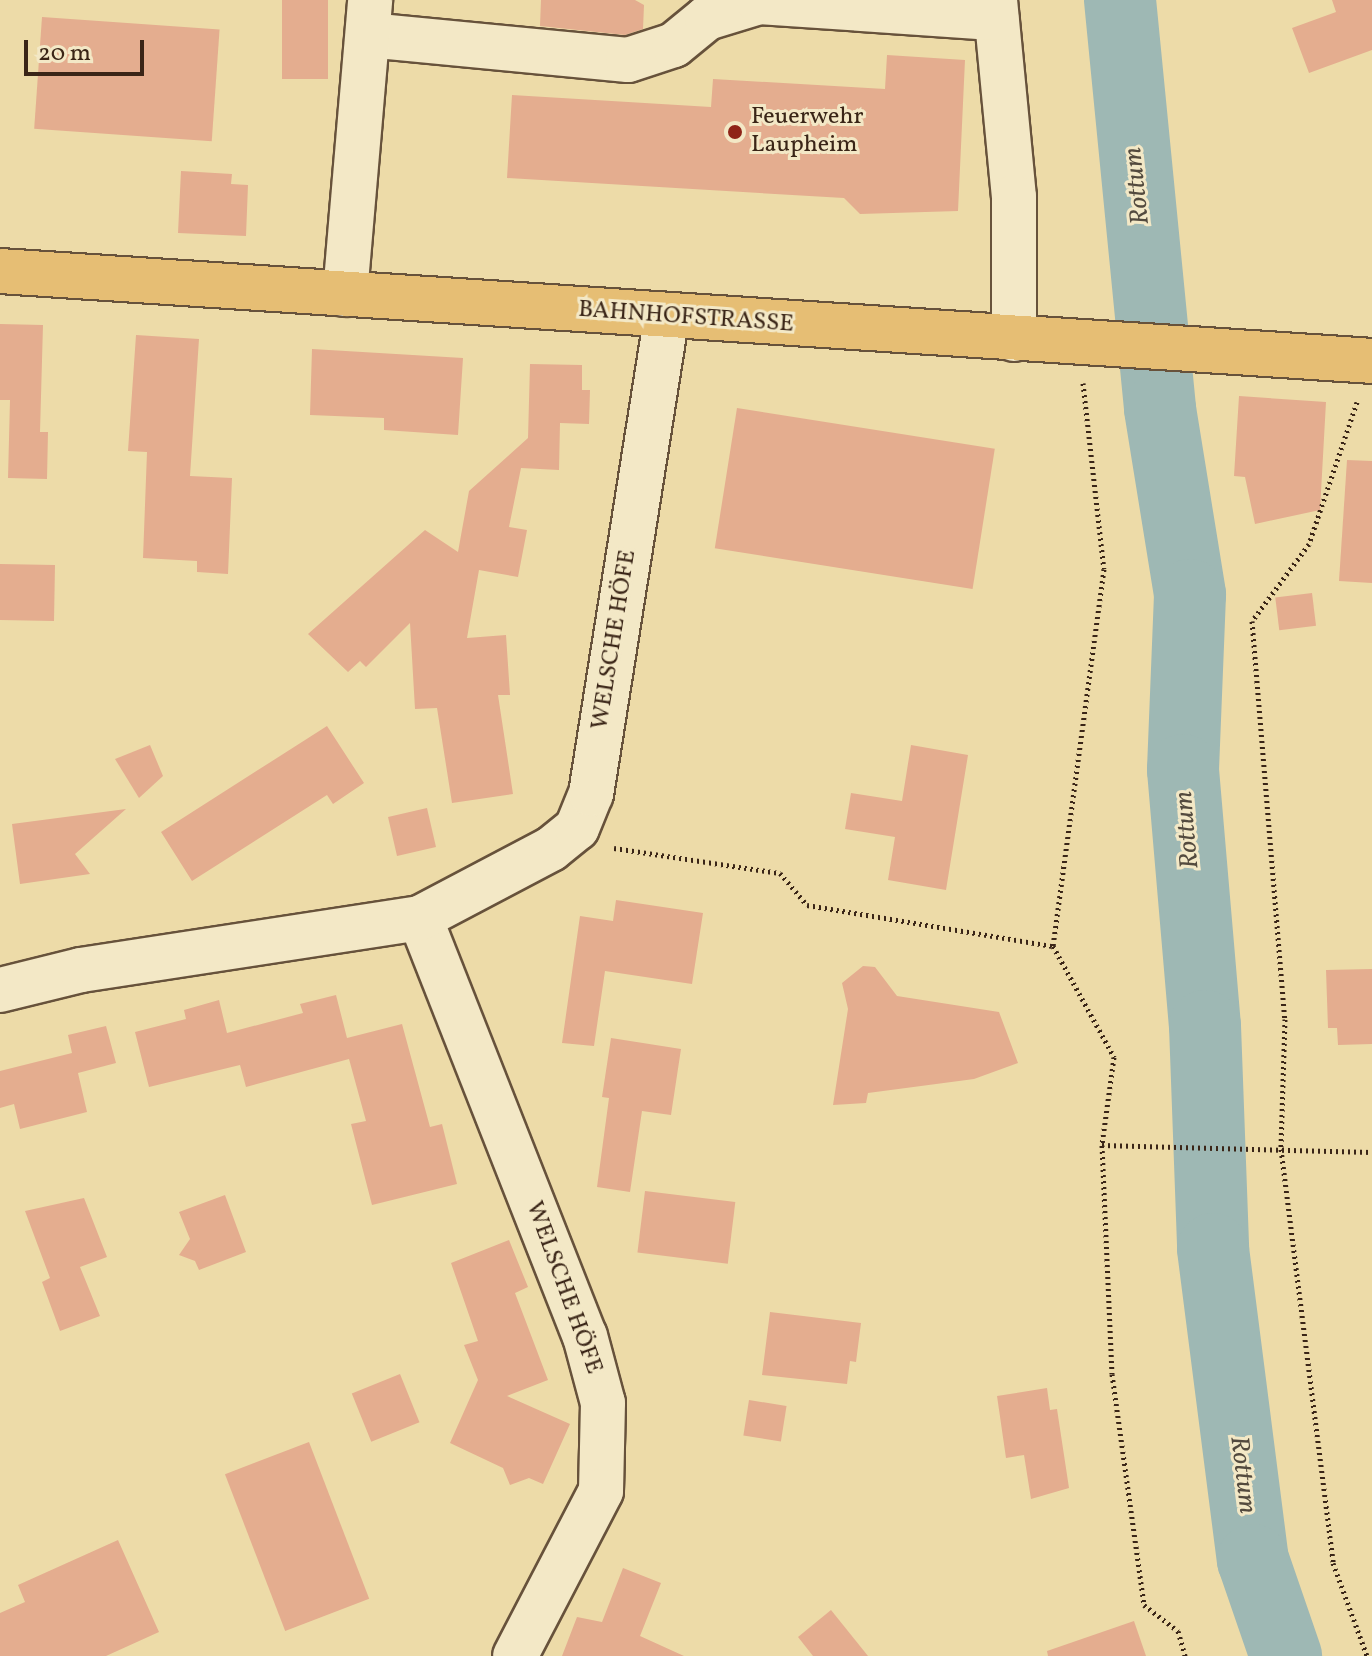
<!DOCTYPE html>
<meta charset="utf-8">
<style>
body{margin:0}
#map{position:relative;width:1372px;height:1656px;overflow:hidden;background:#eddba8;font-family:Vollkorn,serif}
div>[style]{position:absolute}
[style*='--x']{left:calc(var(--x)*1px);top:calc(var(--y)*1px);width:calc(var(--w)*1px);rotate:calc(var(--a)*1deg)}
.river>*{height:72px;margin:-36px;padding:0 36px;transform-origin:36px;border-radius:36px;background:#9eb8b4}
.building>*{inset:0;background:#e4ad8f;transform-origin:0 0}
.path>*{height:5px;margin-top:-2.5px;transform-origin:0;background:repeating-linear-gradient(90deg,#3a2517 0 2px,transparent 0 6px)}
.roads{filter:drop-shadow(2px 0 #67523b) drop-shadow(-2px 0 #67523b) drop-shadow(0 2px #67523b) drop-shadow(0 -2px #67523b)}
.minor>*{height:44px;margin:-22px;padding:0 22px;transform-origin:22px;border-radius:22px;background:#f3e8c6}
.major>*{height:44px;margin:-22px;padding:0 22px;transform-origin:22px;border-radius:22px;background:#e6be74}
.dots>*{width:22px;height:22px;translate:-50% -50%;box-sizing:border-box;border:4px solid #f3e8c6;border-radius:50%}
span{translate:-50% -50%;white-space:nowrap;text-align:center;line-height:1.15;-webkit-text-stroke:6px #f3e8c6;paint-order:stroke}
.poi-label{font-size:24px;color:#3a2517}
.left{translate:0 -50%;text-align:left}
.street-label{font-size:24px;color:#3a2517}
.water-label{font-size:26px;color:#534a3e;font-style:italic}
.scale{position:absolute;left:24px;top:40px;width:120px;height:36px;box-sizing:border-box;border:4px solid #3a2517;border-top:0;padding-left:10px;font-size:24px;line-height:28px;white-space:nowrap;color:#3a2517;-webkit-text-stroke:6px #f3e8c6;paint-order:stroke}
</style>
<div id="map">
<div class="river">
<div style="--x:1120;--y:0;--w:411;--a:84.4"></div>
<div style="--x:1160;--y:409;--w:188;--a:80.8"></div>
<div style="--x:1190;--y:595;--w:175;--a:92.3"></div>
<div style="--x:1183;--y:770;--w:257;--a:85.1"></div>
<div style="--x:1205;--y:1026;--w:223;--a:87.9"></div>
<div style="--x:1213;--y:1249;--w:314;--a:82.7"></div>
<div style="--x:1253;--y:1560;--w:102;--a:71"></div>
</div>
<div class="building">
<div style="left:282px;top:0;width:46px;height:79px"></div>
<div style="clip-path:polygon(541px 0,635px 0,644px 5px,643px 29px,625px 35px,540px 26px)"></div>
<div style="clip-path:polygon(1332px 0,1372px 0,1372px 50px,1309px 73px,1292px 28px,1336px 12px)"></div>
<div style="left:42px;top:17px;width:178px;height:112px;rotate:4deg"></div>
<div style="clip-path:polygon(887px 55px,965px 60px,958px 211px,860px 214px,844px 198px,507px 178px,512px 95px,711px 107px,713px 79px,885px 89px)"></div>
<div style="clip-path:polygon(181px 171px,232px 174px,231px 184px,248px 185px,246px 236px,178px 233px)"></div>
<div style="clip-path:polygon(0 324px,43px 325px,40px 432px,48px 432px,47px 479px,8px 478px,10px 400px,0 400px)"></div>
<div style="clip-path:polygon(136px 335px,199px 339px,190px 476px,232px 478px,228px 574px,197px 572px,197px 561px,143px 558px,147px 452px,128px 451px)"></div>
<div style="clip-path:polygon(312px 349px,463px 358px,458px 435px,384px 430px,384px 418px,310px 415px)"></div>
<div style="clip-path:polygon(530px 364px,582px 365px,582px 390px,590px 390px,589px 424px,560px 423px,559px 470px,521px 468px,509px 527px,527px 530px,518px 577px,479px 570px,467px 638px,506px 635px,510px 695px,498px 695px,513px 794px,452px 803px,437px 708px,415px 709px,410px 623px,366px 667px,360px 661px,348px 672px,308px 634px,425px 530px,458px 552px,469px 491px,528px 438px)"></div>
<div style="clip-path:polygon(1239px 396px,1326px 402px,1320px 510px,1255px 524px,1245px 477px,1234px 476px)"></div>
<div style="left:737px;top:408px;width:261px;height:142px;rotate:9deg"></div>
<div style="clip-path:polygon(1347px 460px,1372px 461px,1372px 583px,1339px 581px)"></div>
<div style="left:0;top:564px;width:55px;height:56px;rotate:1deg"></div>
<div style="left:1312px;top:593px;width:33px;height:37px;rotate:83deg"></div>
<div style="clip-path:polygon(327px 726px,364px 783px,333px 804px,327px 795px,192px 881px,161px 832px)"></div>
<div style="clip-path:polygon(150px 745px,163px 776px,139px 798px,115px 759px)"></div>
<div style="clip-path:polygon(911px 745px,968px 755px,946px 890px,888px 880px,895px 837px,845px 829px,851px 793px,902px 801px)"></div>
<div style="left:427px;top:808px;width:40px;height:40px;rotate:77deg"></div>
<div style="clip-path:polygon(126px 809px,75px 854px,90px 874px,20px 884px,12px 824px)"></div>
<div style="clip-path:polygon(616px 900px,703px 913px,692px 984px,605px 971px,594px 1046px,562px 1043px,580px 916px,613px 921px)"></div>
<div style="clip-path:polygon(863px 966px,875px 967px,897px 996px,999px 1012px,1018px 1063px,974px 1079px,868px 1093px,866px 1103px,833px 1105px,848px 1009px,842px 983px)"></div>
<div style="clip-path:polygon(1372px 969px,1372px 1044px,1338px 1045px,1337px 1028px,1328px 1028px,1326px 970px)"></div>
<div style="clip-path:polygon(336px 995px,347px 1038px,402px 1024px,430px 1127px,442px 1124px,457px 1184px,372px 1205px,351px 1124px,366px 1121px,349px 1059px,246px 1087px,240px 1065px,149px 1087px,135px 1032px,186px 1019px,184px 1010px,219px 1000px,227px 1033px,303px 1013px,300px 1004px)"></div>
<div style="clip-path:polygon(106px 1026px,116px 1063px,78px 1073px,87px 1112px,20px 1129px,14px 1104px,0 1108px,0 1071px,72px 1053px,68px 1035px)"></div>
<div style="clip-path:polygon(611px 1038px,681px 1049px,671px 1115px,642px 1111px,630px 1192px,597px 1187px,609px 1098px,602px 1097px)"></div>
<div style="left:645px;top:1191px;width:91px;height:62px;rotate:7deg"></div>
<div style="clip-path:polygon(225px 1195px,246px 1252px,199px 1270px,195px 1261px,179px 1255px,190px 1239px,179px 1212px)"></div>
<div style="clip-path:polygon(84px 1198px,107px 1257px,80px 1267px,100px 1316px,60px 1331px,42px 1282px,50px 1278px,25px 1211px)"></div>
<div style="clip-path:polygon(509px 1240px,528px 1287px,515px 1293px,548px 1380px,507px 1396px,570px 1424px,543px 1484px,529px 1478px,510px 1485px,503px 1468px,450px 1443px,478px 1380px,464px 1345px,478px 1341px,451px 1263px)"></div>
<div style="clip-path:polygon(770px 1312px,861px 1323px,856px 1362px,850px 1361px,847px 1384px,762px 1375px)"></div>
<div style="left:400px;top:1374px;width:52px;height:52px;rotate:68deg"></div>
<div style="clip-path:polygon(1047px 1388px,1050px 1410px,1057px 1409px,1069px 1488px,1031px 1499px,1024px 1455px,1006px 1458px,997px 1396px)"></div>
<div style="left:749px;top:1400px;width:38px;height:36px;rotate:9deg"></div>
<div style="left:309px;top:1442px;width:168px;height:90px;rotate:69deg"></div>
<div style="clip-path:polygon(118px 1540px,159px 1632px,106px 1656px,0 1656px,0 1613px,25px 1602px,18px 1585px)"></div>
<div style="clip-path:polygon(623px 1568px,661px 1583px,640px 1636px,684px 1656px,562px 1656px,577px 1617px,602px 1622px)"></div>
<div style="clip-path:polygon(831px 1610px,868px 1656px,813px 1656px,798px 1637px)"></div>
<div style="clip-path:polygon(1134px 1621px,1146px 1656px,1048px 1656px,1047px 1651px)"></div>
</div>
<div class="path">
<div style="--x:1083;--y:383;--w:187;--a:83.6"></div>
<div style="--x:1104;--y:569;--w:380;--a:97.7"></div>
<div style="--x:1053;--y:946;--w:127;--a:61.2"></div>
<div style="--x:1114;--y:1057;--w:89;--a:97.8"></div>
<div style="--x:1102;--y:1145;--w:229;--a:87.5"></div>
<div style="--x:1112;--y:1374;--w:233;--a:82.1"></div>
<div style="--x:1144;--y:1605;--w:43;--a:37.4"></div>
<div style="--x:1178;--y:1631;--w:26;--a:74"></div>
<div style="--x:1357;--y:402;--w:150;--a:108.7"></div>
<div style="--x:1309;--y:544;--w:96;--a:126.5"></div>
<div style="--x:1252;--y:621;--w:399;--a:85.3"></div>
<div style="--x:1285;--y:1019;--w:130;--a:91.8"></div>
<div style="--x:1281;--y:1149;--w:417;--a:82.8"></div>
<div style="--x:1333;--y:1563;--w:99;--a:69.9"></div>
<div style="--x:614;--y:848;--w:168;--a:8.6"></div>
<div style="--x:780;--y:873;--w:42;--a:49.8"></div>
<div style="--x:807;--y:905;--w:249;--a:9.5"></div>
<div style="--x:1102;--y:1145;--w:270;--a:1.5"></div>
</div>
<div class="roads">
<div class="minor">
<div style="--x:995;--y:0;--w:198;--a:84.5"></div>
<div style="--x:1014;--y:197;--w:142;--a:90"></div>
<div style="--x:368;--y:35;--w:261;--a:5.5"></div>
<div style="--x:628;--y:60;--w:48;--a:-18.1"></div>
<div style="--x:674;--y:45;--w:43;--a:-39.3"></div>
<div style="--x:707;--y:18;--w:54;--a:-17.1"></div>
<div style="--x:759;--y:2;--w:238;--a:3.9"></div>
<div style="--x:345;--y:294;--w:295;--a:-85.1"></div>
<div style="--x:420;--y:918;--w:449;--a:68.5"></div>
<div style="--x:585;--y:1336;--w:69;--a:75"></div>
<div style="--x:603;--y:1403;--w:88;--a:91.3"></div>
<div style="--x:601;--y:1491;--w:186;--a:117.5"></div>
<div style="--x:0;--y:990;--w:83;--a:-13.9"></div>
<div style="--x:81;--y:970;--w:343;--a:-8.7"></div>
<div style="--x:420;--y:918;--w:148;--a:-27.8"></div>
<div style="--x:551;--y:849;--w:33;--a:-39"></div>
<div style="--x:577;--y:828;--w:37;--a:-68"></div>
<div style="--x:591;--y:794;--w:481;--a:-81"></div>
</div>
<div class="major">
<div style="--x:0;--y:271;--w:1375;--a:3.75"></div>
</div>
</div>
<div class="dots">
<div style="left:735px;top:132px;background:#8f2418"></div>
</div>
<div class="poi-label">
<span class="left" style="left:751px;top:132px">Feuerwehr<br>Laupheim</span>
</div>
<div class="street-label">
<span style="left:686px;top:318px;rotate:4deg">BAHNHOFSTRASSE</span>
<span style="left:615px;top:640px;rotate:-81deg">WELSCHE HÖFE</span>
<span style="left:563px;top:1288px;rotate:70deg">WELSCHE HÖFE</span>
</div>
<div class="water-label">
<span style="left:1138px;top:186px;rotate:-96deg">Rottum</span>
<span style="left:1188px;top:830px;rotate:-95deg">Rottum</span>
<span style="left:1242px;top:1475px;rotate:83deg">Rottum</span>
</div>
<div class="scale">20 m</div>
</div>
